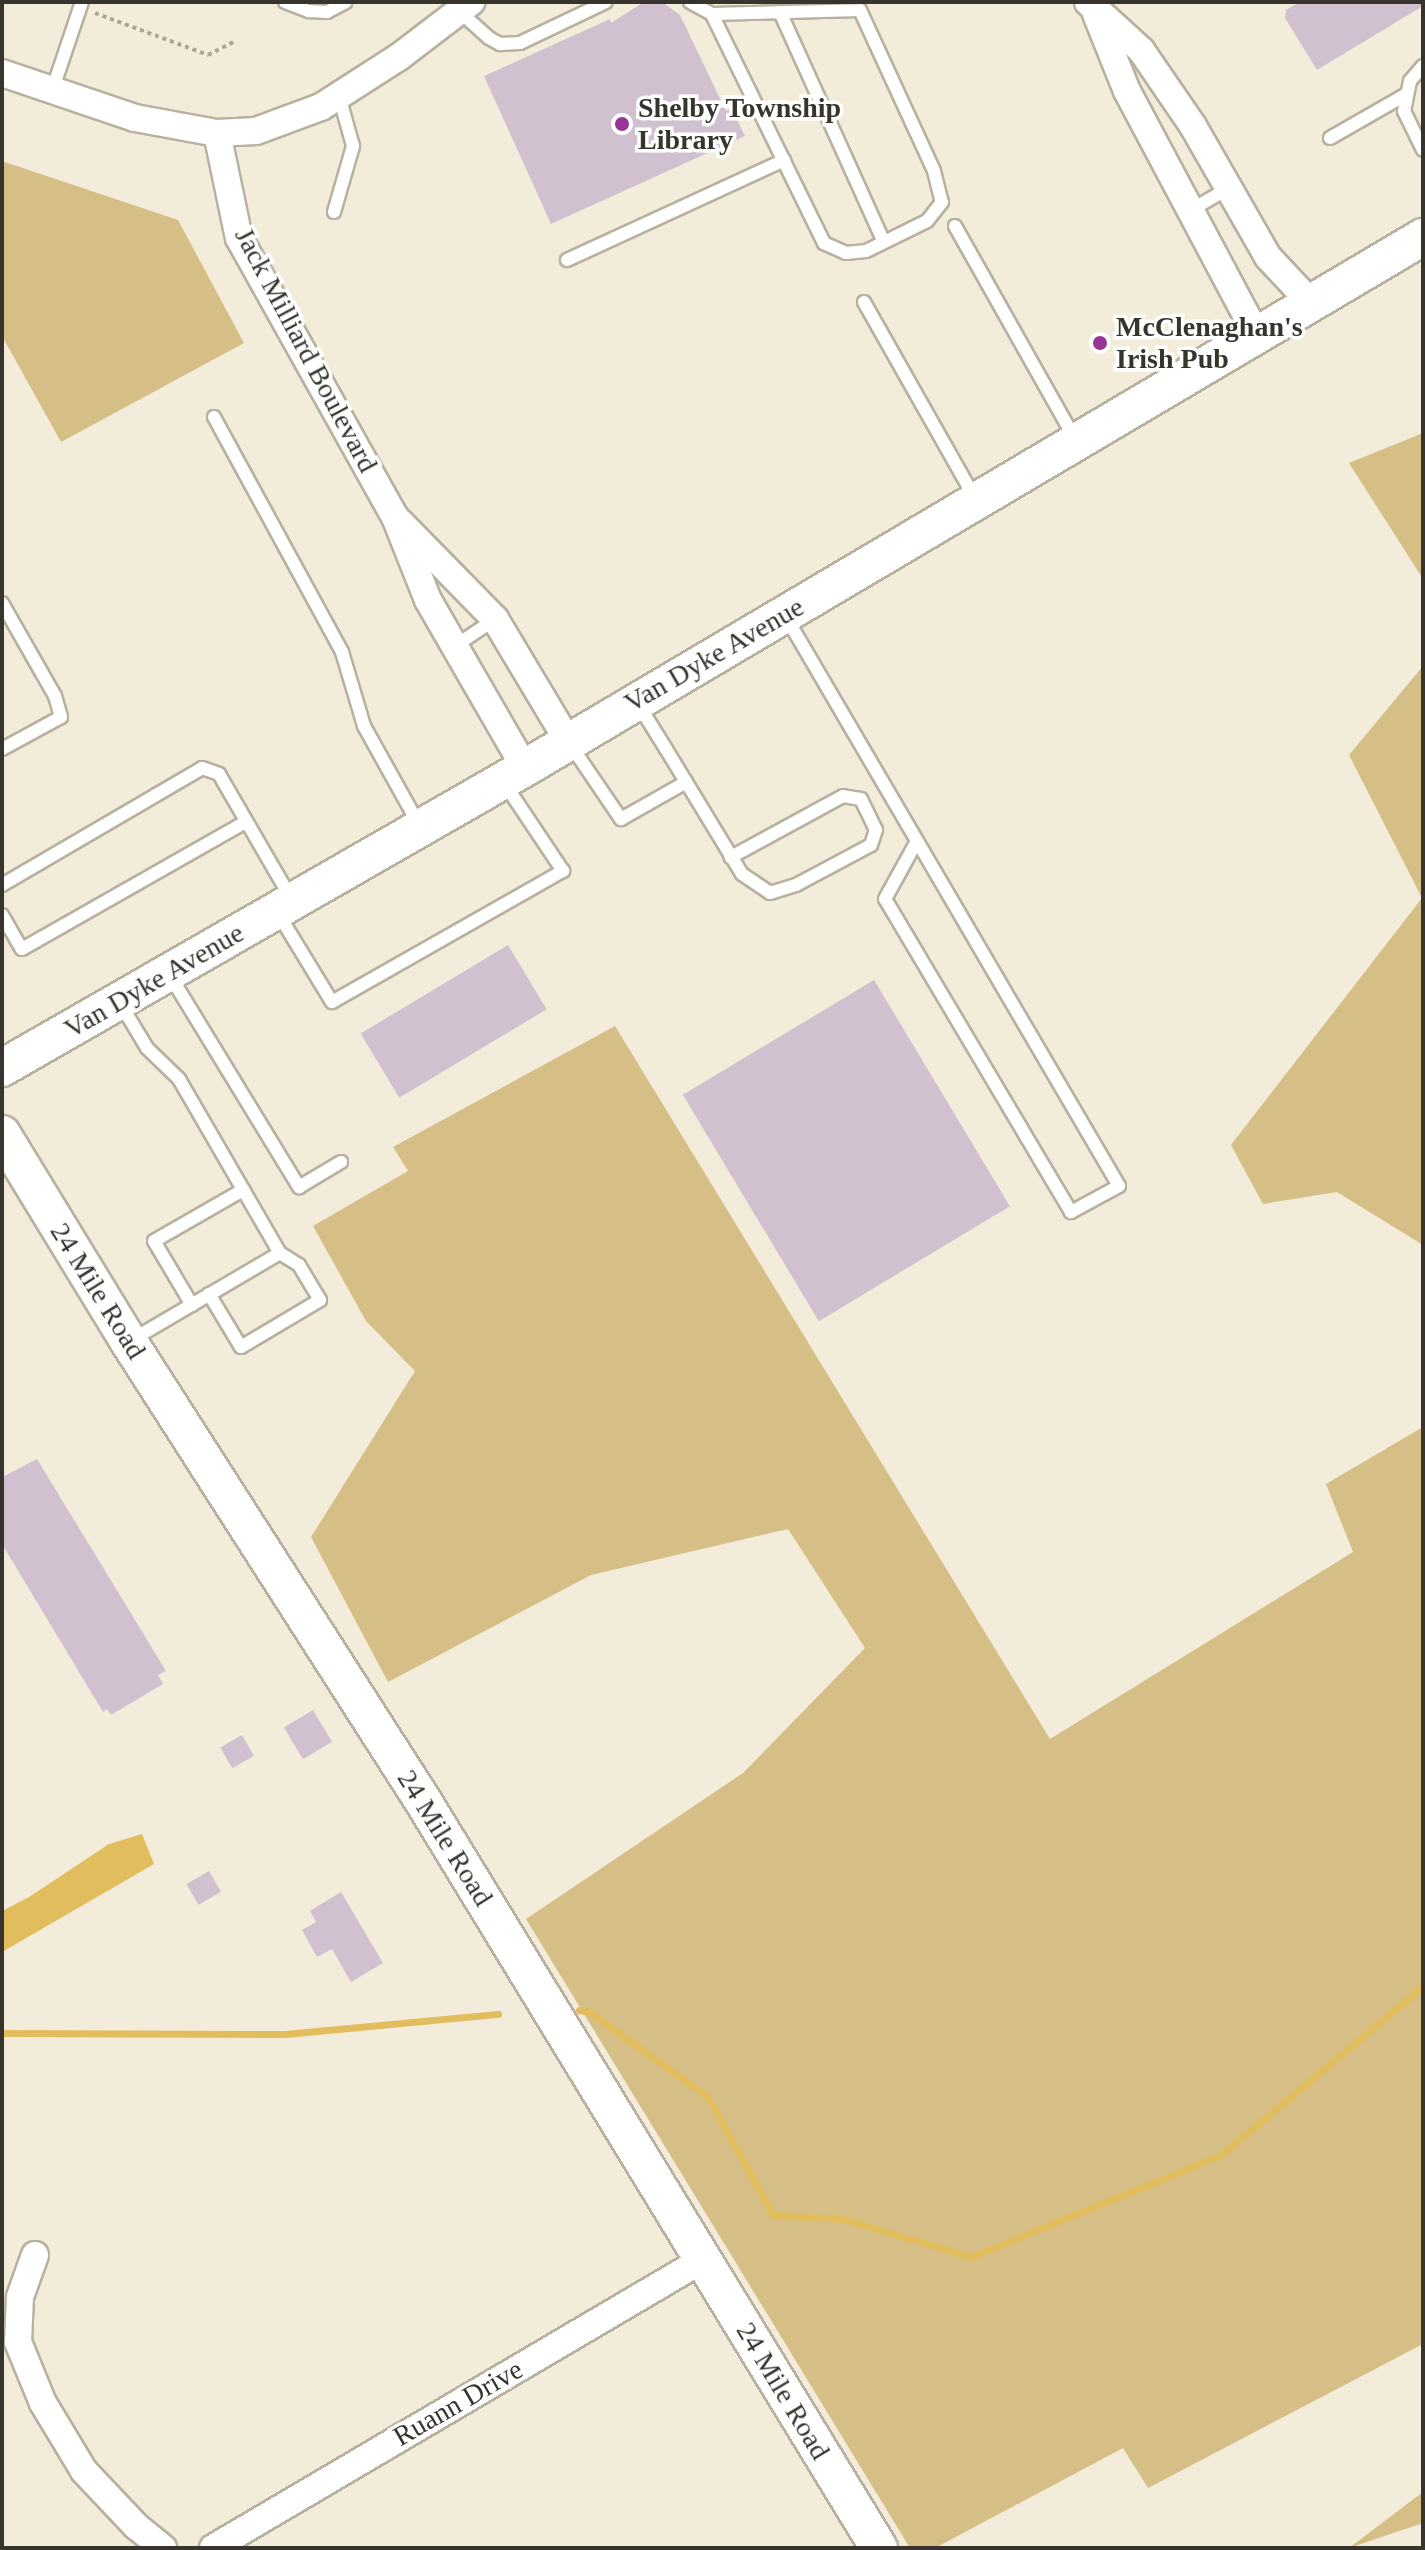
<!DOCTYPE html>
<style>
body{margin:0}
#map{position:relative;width:1425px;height:2550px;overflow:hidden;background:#f4ecda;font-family:"Times New Roman",serif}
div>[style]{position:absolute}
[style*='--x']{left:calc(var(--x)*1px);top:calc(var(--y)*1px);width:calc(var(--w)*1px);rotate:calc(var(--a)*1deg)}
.green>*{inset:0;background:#d5bf86}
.water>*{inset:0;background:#e2bd5d}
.stream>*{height:7px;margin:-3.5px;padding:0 3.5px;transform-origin:3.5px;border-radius:3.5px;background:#e2bd5d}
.building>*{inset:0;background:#d1c1d0;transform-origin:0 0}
.path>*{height:4px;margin-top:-2px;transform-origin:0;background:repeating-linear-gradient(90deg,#aba597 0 4px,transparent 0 8px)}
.roads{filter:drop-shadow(2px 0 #b8b1a0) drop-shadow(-2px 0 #b8b1a0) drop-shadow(0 2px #b8b1a0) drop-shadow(0 -2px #b8b1a0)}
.lane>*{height:12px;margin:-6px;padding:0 6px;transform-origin:6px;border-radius:6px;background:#fff}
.street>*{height:26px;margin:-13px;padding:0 13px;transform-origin:13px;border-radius:13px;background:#fff}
.secondary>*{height:36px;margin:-18px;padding:0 18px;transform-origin:18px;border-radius:18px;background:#fff}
.dots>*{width:22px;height:22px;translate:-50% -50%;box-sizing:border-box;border:4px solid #fff;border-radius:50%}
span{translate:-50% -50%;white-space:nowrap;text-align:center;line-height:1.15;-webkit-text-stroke:7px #fff;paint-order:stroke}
.poi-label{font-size:28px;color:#37342d;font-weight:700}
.left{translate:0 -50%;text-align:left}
.street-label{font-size:28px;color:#37342d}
.frame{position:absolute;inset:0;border:4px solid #37342d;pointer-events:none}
</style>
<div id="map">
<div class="green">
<div style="clip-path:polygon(2px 161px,178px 220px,244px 343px,61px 442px,2px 336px)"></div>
<div style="clip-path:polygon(1423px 433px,1423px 579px,1349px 463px)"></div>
<div style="clip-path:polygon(1423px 666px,1423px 1245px,1337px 1192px,1263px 1204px,1231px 1145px,1422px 898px,1349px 755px)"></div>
<div style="clip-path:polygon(615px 1026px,1050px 1739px,1353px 1552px,1326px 1484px,1423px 1427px,1423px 2344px,1148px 2488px,1123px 2448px,935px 2548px,910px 2548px,526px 1919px,743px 1773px,865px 1648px,788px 1529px,591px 1575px,388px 1682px,311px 1537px,415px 1371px,366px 1321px,313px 1226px,408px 1171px,393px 1147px)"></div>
<div style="clip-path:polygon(1423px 2492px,1423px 2523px,1349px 2548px)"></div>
</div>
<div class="water">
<div style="clip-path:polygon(142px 1834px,154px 1864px,2px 1952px,2px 1911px,29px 1897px,109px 1844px)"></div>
</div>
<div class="stream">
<div style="--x:579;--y:2010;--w:11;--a:10"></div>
<div style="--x:590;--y:2012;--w:145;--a:35.8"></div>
<div style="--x:708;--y:2097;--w:135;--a:61.2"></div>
<div style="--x:773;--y:2215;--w:71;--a:3.2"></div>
<div style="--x:844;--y:2219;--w:133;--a:16.7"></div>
<div style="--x:971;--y:2257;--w:270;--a:-22.2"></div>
<div style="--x:1221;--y:2155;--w:263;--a:-39.9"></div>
<div style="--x:2;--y:2033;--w:283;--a:0.2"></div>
<div style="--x:285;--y:2034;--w:214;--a:-5.4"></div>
</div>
<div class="building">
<div style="clip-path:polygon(644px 2px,662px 2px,680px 15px,726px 111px,731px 108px,745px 136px,551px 224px,484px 76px,610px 19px,611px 23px)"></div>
<div style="clip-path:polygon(1300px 2px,1423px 2px,1423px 6px,1317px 70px,1285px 18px,1286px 10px)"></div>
<div style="left:508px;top:945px;width:75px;height:172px;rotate:59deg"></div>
<div style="left:874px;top:980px;width:264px;height:223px;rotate:59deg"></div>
<div style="clip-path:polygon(37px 1459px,166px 1671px,158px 1675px,163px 1684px,111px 1715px,107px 1709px,103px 1712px,2px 1544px,2px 1477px)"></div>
<div style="left:313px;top:1710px;width:37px;height:34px;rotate:59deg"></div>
<div style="left:242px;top:1735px;width:24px;height:25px;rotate:60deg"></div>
<div style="left:209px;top:1871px;width:24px;height:26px;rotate:60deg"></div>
<div style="clip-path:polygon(341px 1892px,383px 1963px,351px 1982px,332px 1949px,317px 1957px,302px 1930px,316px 1922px,310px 1911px)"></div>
</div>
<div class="path">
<div style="--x:95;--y:13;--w:121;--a:20.4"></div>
<div style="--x:208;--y:55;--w:29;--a:-27"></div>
</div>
<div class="roads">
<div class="lane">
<div style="--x:285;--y:2;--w:26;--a:21"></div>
<div style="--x:309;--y:11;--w:18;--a:3"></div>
<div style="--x:327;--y:12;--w:21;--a:-28"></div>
<div style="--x:690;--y:2;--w:25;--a:29"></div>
<div style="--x:712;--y:14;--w:148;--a:-1.5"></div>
<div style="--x:860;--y:10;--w:177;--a:65.3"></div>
<div style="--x:934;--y:171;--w:32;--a:76"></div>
<div style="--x:942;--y:202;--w:24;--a:128"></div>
<div style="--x:927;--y:221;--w:68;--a:153.8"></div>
<div style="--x:866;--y:251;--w:20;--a:174"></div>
<div style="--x:846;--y:253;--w:24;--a:-156"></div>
<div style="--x:824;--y:243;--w:255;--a:-116.1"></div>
<div style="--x:459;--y:11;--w:40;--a:42"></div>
<div style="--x:489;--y:38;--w:13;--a:29"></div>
<div style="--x:500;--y:44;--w:20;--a:-3"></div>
<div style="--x:520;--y:43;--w:95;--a:-25.5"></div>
<div style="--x:780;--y:12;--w:252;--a:65.7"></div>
<div style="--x:1423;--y:66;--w:20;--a:131"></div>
<div style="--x:1410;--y:81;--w:31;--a:101"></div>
<div style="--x:1404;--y:111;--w:43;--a:64"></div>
<div style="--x:53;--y:88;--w:91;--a:-71.4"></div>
<div style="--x:1330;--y:138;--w:86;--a:-29.8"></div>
<div style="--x:1191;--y:210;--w:44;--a:-30.1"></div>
<div style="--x:334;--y:212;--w:69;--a:-73.9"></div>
<div style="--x:353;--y:146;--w:52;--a:-105.6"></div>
<div style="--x:955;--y:226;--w:244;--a:60.6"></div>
<div style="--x:567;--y:260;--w:239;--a:-24.7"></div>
<div style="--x:864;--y:302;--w:225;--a:60.5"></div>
<div style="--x:214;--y:417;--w:268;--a:61.4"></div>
<div style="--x:342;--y:652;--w:77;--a:73.4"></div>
<div style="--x:364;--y:726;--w:113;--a:60.9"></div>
<div style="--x:2;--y:603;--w:107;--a:60.3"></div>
<div style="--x:55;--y:696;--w:22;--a:74"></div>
<div style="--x:61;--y:717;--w:67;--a:151.5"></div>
<div style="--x:786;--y:617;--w:659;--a:59.66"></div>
<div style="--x:1119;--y:1186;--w:55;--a:151.6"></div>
<div style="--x:1071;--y:1212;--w:364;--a:-120.7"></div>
<div style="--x:885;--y:899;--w:66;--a:-61.1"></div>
<div style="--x:455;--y:646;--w:48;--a:-34"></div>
<div style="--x:638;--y:704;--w:53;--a:58.1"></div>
<div style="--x:666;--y:749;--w:146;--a:58.7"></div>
<div style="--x:742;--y:874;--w:34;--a:34"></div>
<div style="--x:770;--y:893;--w:27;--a:-17"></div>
<div style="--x:796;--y:885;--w:85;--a:-28.1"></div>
<div style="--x:871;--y:845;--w:16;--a:-72"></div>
<div style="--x:876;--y:830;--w:34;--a:-116"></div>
<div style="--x:861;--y:799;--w:18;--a:-171"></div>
<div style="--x:843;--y:796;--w:128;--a:151.4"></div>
<div style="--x:570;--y:744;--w:91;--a:55.8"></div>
<div style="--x:621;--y:819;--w:75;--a:-29.6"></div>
<div style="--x:2;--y:885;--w:232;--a:-30.3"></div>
<div style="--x:202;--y:768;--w:18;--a:19"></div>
<div style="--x:219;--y:774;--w:143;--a:59.9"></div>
<div style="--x:2;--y:915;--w:39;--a:60"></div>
<div style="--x:22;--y:949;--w:257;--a:-29.6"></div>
<div style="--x:279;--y:915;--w:102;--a:58.7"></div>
<div style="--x:332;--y:1002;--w:266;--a:-29.6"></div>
<div style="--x:563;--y:871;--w:106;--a:-123.8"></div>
<div style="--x:169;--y:974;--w:250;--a:58.6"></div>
<div style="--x:299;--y:1187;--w:49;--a:-30.8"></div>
<div style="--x:120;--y:1003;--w:52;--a:59"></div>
<div style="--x:147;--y:1048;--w:45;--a:44.1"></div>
<div style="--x:179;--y:1079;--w:201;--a:59.9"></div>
<div style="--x:280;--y:1253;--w:172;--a:149.6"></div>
<div style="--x:209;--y:1294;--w:62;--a:58.9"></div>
<div style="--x:241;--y:1347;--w:92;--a:-30.7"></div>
<div style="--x:320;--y:1300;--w:41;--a:-121"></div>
<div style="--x:299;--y:1265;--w:22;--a:-148"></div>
<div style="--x:192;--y:1305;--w:74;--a:-120.7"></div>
<div style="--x:154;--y:1241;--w:103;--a:-29.8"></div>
</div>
<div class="street">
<div style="--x:1088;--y:2;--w:72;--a:42.2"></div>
<div style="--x:1141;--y:50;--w:92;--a:55.6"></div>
<div style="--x:1193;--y:126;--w:151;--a:60.2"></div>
<div style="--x:1268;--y:257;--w:63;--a:46.9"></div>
<div style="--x:1096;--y:14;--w:83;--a:68.1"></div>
<div style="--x:1127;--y:91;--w:276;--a:62"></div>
<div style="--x:2;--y:73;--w:140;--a:18.7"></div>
<div style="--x:135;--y:118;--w:83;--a:10.4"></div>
<div style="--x:217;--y:133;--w:39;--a:-3"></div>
<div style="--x:256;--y:131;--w:69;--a:-20.3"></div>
<div style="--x:321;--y:107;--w:93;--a:-32.7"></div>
<div style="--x:399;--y:57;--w:91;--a:-37.4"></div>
<div style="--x:217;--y:133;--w:107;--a:78.2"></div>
<div style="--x:239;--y:238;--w:320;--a:60.8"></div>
<div style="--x:395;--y:517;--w:89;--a:68.3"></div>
<div style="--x:428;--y:600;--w:194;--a:60"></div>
<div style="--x:400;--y:522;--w:136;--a:45.6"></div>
<div style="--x:495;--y:619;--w:142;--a:59.1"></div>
<div style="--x:35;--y:2255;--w:45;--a:109.7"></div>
<div style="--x:20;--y:2297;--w:45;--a:92.5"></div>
<div style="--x:18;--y:2342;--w:66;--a:67.7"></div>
<div style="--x:43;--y:2403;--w:79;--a:58.9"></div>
<div style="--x:84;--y:2471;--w:76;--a:46.6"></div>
<div style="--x:136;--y:2526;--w:35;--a:39"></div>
<div style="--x:213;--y:2548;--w:570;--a:-30.48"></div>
</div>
<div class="secondary">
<div style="--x:2;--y:1068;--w:603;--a:-29.84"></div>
<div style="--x:525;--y:768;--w:1043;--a:-30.6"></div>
<div style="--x:2;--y:1134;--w:244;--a:58.6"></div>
<div style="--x:129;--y:1342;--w:545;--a:57.36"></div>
<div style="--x:423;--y:1801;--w:875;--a:58.6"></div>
</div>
</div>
<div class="dots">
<div style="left:622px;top:124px;background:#983398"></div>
<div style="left:1100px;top:343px;background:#983398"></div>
</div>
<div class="poi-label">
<span class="left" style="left:638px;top:124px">Shelby Township<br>Library</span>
<span class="left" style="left:1116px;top:343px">McClenaghan's<br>Irish Pub</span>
</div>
<div class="street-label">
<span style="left:306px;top:350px;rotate:62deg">Jack Milliard Boulevard</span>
<span style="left:714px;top:655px;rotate:-30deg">Van Dyke Avenue</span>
<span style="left:154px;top:981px;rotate:-30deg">Van Dyke Avenue</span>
<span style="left:98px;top:1291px;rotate:58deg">24 Mile Road</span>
<span style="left:445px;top:1838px;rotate:58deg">24 Mile Road</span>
<span style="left:783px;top:2391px;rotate:59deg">24 Mile Road</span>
<span style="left:458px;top:2403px;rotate:-30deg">Ruann Drive</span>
</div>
<div class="frame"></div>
</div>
